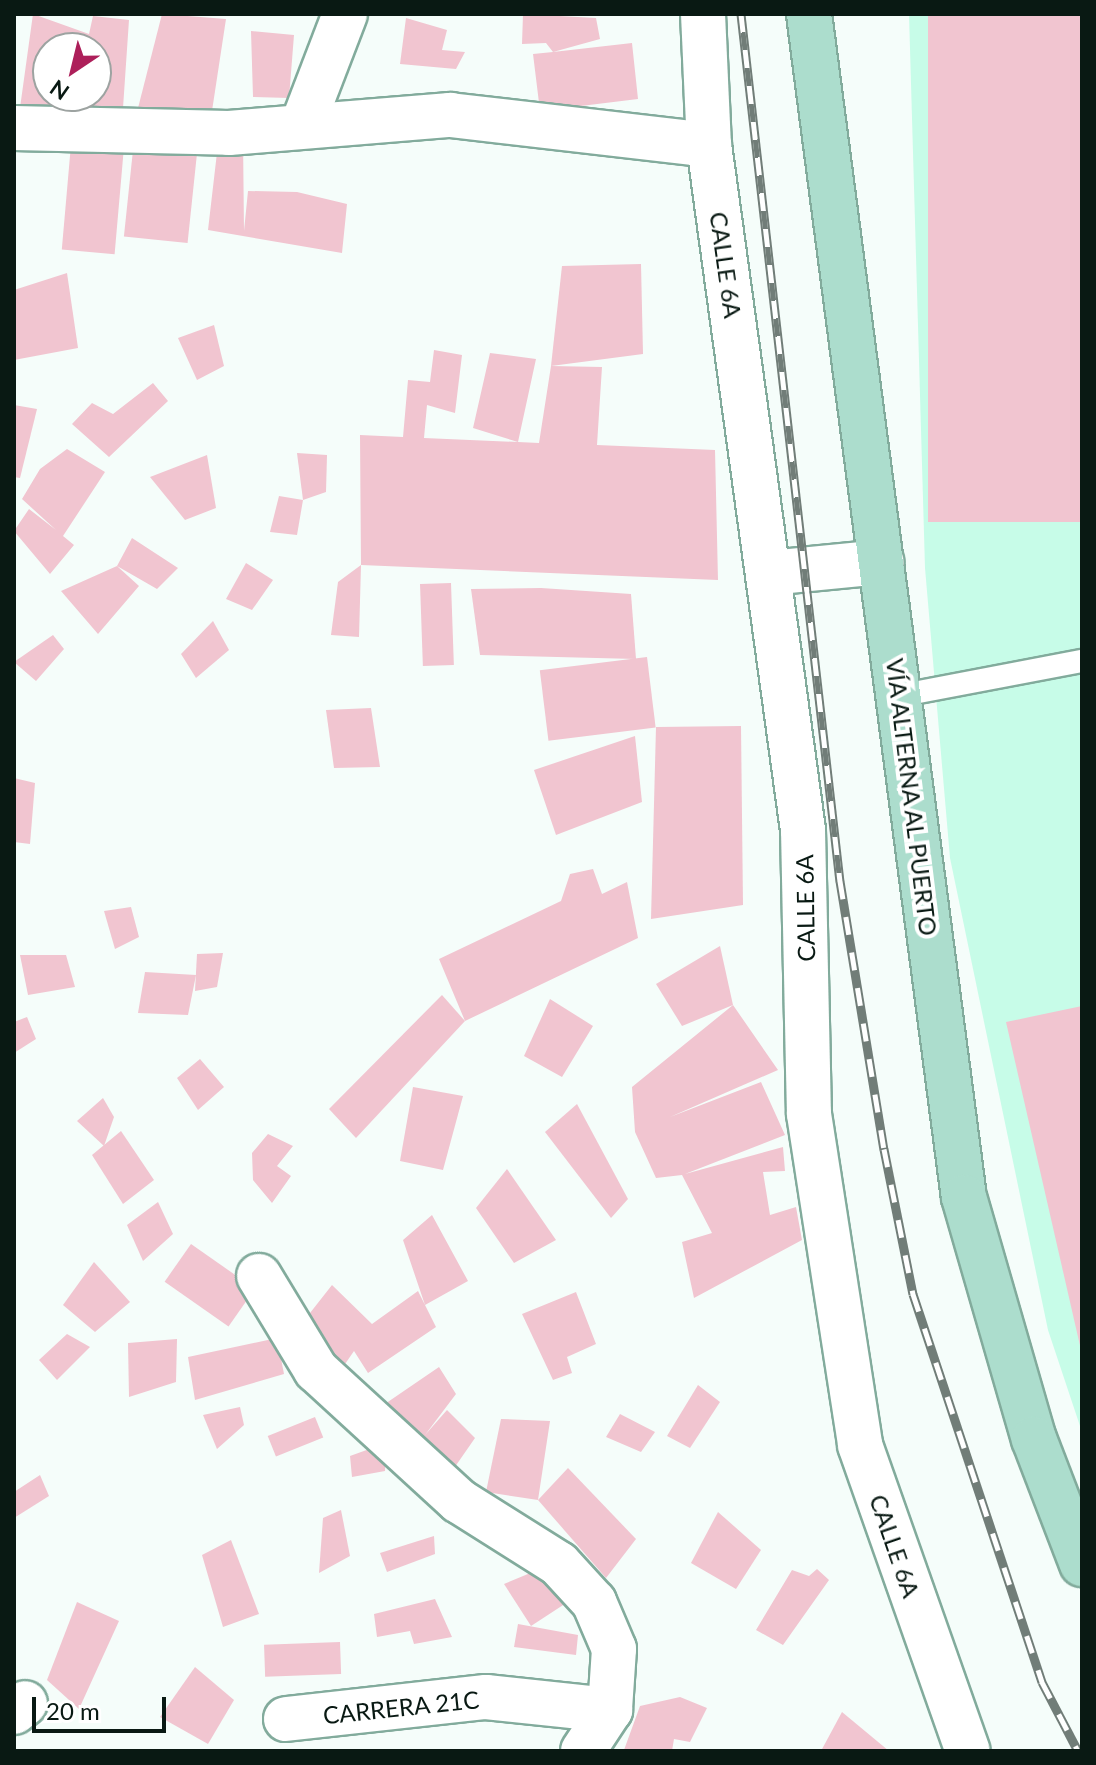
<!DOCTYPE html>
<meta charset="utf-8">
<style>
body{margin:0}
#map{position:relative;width:1096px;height:1765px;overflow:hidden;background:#f5fdfa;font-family:Lato,sans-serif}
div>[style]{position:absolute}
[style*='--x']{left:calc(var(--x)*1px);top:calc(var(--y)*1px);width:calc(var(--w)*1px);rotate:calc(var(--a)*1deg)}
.built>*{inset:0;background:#c7fce8}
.building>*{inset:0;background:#f1c5d0;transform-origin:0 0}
.roads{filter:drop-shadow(2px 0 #82ab9c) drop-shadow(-2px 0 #82ab9c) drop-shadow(0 2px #82ab9c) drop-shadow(0 -2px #82ab9c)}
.service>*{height:22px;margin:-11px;padding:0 11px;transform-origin:11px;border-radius:11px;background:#fff}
.minor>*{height:44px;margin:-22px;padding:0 22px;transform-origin:22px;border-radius:22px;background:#fff}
.primary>*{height:44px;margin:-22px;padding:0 22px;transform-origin:22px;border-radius:22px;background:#acddcd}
.rail>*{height:9px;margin-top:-4.5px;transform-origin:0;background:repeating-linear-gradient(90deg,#fff 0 18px,#717d78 0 36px);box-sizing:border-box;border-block:2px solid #717d78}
span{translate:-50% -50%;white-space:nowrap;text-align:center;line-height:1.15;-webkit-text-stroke:8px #fff;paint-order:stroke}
.street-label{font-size:24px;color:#091913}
.frame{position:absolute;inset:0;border:16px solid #091913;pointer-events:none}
.north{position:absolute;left:32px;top:32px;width:80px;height:80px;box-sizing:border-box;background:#fff;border:2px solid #9da3a1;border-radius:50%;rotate:215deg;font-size:22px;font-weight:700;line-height:32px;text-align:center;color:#091913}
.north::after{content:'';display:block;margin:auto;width:28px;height:36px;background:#ad1f5a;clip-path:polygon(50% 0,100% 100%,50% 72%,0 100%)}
.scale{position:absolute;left:32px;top:1697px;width:134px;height:36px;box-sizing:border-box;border:4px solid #091913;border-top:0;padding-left:10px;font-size:24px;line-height:28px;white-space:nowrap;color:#091913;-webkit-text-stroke:6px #fff;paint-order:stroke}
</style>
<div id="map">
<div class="built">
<div style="clip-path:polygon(909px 14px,1082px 14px,1082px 1432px,1048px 1330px,950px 858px,925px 568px)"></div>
</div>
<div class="building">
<div style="clip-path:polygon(33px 14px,89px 34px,93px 16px,129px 20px,123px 108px,75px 111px,78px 96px,96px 96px,96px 48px,48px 48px,48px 96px,76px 96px,69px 126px,19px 115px)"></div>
<div style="clip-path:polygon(162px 14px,226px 19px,210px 124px,137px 112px)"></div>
<div style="clip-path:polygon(523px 14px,596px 18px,600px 39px,553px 52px,632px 43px,638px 99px,540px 111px,533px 54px,553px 52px,546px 43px,522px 44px)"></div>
<div style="left:928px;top:14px;width:154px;height:508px"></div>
<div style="clip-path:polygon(406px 18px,447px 30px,442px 50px,465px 52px,456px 69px,400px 64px)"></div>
<div style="clip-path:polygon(251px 31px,294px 35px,289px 98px,253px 97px)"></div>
<div style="left:135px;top:131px;width:64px;height:106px;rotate:6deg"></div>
<div style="left:72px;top:133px;width:53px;height:117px;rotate:5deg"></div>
<div style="clip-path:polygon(243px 138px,244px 231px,248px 191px,297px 192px,347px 204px,342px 253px,208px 230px,218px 144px)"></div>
<div style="clip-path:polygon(641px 264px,643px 354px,551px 366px,562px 266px)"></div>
<div style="clip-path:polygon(67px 273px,78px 348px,14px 360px,14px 290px)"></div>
<div style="clip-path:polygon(214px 325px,224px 366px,197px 380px,178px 338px)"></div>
<div style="clip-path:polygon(434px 350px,462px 355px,455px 413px,427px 405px,424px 438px,518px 442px,473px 428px,490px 353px,536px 359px,518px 442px,539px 443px,551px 366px,602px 367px,597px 445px,715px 450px,718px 580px,361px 565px,360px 435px,403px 437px,408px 380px,430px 382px)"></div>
<div style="clip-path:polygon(153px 383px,168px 401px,109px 457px,72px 424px,92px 403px,113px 414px)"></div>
<div style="clip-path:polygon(14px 405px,37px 409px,20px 478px,14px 477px)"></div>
<div style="clip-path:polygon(67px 449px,105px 472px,63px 536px,74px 545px,50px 574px,14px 531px,29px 509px,56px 530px,22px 499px,40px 469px)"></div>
<div style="clip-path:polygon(297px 453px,327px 455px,326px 492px,303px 500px)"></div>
<div style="clip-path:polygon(207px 455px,216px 508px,185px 520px,150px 477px)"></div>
<div style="clip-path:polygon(279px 496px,303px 500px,297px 535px,270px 532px)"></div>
<div style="clip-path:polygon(132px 538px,178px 568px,157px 589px,117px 566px,139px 586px,98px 634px,61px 591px,117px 566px)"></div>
<div style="clip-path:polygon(246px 563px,273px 580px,252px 610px,226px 599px)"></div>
<div style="clip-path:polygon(361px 565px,359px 637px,331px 635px,338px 582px)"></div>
<div style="left:451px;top:583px;width:82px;height:31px;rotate:88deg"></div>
<div style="clip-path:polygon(541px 588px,631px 594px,636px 659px,480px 655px,471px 589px)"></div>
<div style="clip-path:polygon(213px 621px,229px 650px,196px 678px,181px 654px)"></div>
<div style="clip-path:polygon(53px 635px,64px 649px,36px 681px,14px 662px)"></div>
<div style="left:647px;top:657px;width:71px;height:108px;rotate:83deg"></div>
<div style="clip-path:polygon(371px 708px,380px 767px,334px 768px,326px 710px)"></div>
<div style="clip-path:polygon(741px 726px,743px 905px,651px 919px,656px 727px)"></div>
<div style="clip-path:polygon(635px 736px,642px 802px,556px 835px,534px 770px)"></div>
<div style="clip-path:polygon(14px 778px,35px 783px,30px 844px,14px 842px)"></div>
<div style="clip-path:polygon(593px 869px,602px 894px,627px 882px,638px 938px,465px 1021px,439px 959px,561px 901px,570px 874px)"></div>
<div style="clip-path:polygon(131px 907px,139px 937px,115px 949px,104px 911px)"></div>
<div style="clip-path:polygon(720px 946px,733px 1005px,682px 1026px,656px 984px)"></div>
<div style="clip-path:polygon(223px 953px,217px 987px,195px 991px,197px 954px)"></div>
<div style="clip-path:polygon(20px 955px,66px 955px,75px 987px,28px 995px)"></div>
<div style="clip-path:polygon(145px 972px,196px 975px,188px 1015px,138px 1013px)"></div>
<div style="clip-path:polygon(442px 995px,465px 1021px,356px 1138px,329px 1109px)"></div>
<div style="clip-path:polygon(550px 999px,593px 1026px,562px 1077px,524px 1056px)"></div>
<div style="clip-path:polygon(733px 1005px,778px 1070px,670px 1117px,761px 1082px,785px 1135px,685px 1174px,783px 1147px,785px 1171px,763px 1172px,770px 1215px,796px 1207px,802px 1240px,694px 1298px,682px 1242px,712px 1233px,682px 1175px,656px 1178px,635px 1132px,632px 1087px)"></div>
<div style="clip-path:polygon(1082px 1006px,1082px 1350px,1081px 1350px,1006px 1022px)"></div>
<div style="clip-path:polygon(27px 1017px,36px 1039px,14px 1053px,14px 1022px)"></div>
<div style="clip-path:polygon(200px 1059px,224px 1087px,198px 1110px,177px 1078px)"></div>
<div style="clip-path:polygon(413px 1087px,463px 1096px,443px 1170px,400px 1161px)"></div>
<div style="clip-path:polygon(103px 1098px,114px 1117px,104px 1146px,77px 1121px)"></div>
<div style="clip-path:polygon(577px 1104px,628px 1199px,611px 1218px,545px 1132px)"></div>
<div style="clip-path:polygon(121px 1131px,154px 1180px,123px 1204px,92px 1155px)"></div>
<div style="clip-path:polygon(268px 1134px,293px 1146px,277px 1166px,291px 1176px,272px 1203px,253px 1180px,252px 1153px)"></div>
<div style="clip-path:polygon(507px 1169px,556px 1240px,514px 1263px,476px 1208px)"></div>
<div style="clip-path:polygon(158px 1202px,173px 1234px,143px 1261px,127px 1225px)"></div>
<div style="clip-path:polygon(432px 1215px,468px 1281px,425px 1305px,436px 1327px,368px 1373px,354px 1351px,343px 1367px,299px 1327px,332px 1285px,372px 1324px,418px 1291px,425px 1305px,403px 1240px)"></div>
<div style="left:191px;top:1244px;width:78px;height:46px;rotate:35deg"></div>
<div style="clip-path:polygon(94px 1262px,130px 1302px,95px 1332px,63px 1305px)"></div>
<div style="clip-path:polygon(576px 1292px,596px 1344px,567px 1357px,572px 1373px,553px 1380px,522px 1314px)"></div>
<div style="clip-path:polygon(67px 1334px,90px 1347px,57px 1380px,39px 1360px)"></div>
<div style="clip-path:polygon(277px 1338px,284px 1374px,195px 1400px,188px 1357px)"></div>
<div style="clip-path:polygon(177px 1339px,176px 1382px,129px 1397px,128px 1343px)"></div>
<div style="clip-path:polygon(439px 1367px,456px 1394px,425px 1435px,447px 1410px,475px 1438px,450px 1474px,379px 1408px)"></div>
<div style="clip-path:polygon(698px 1385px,720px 1402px,690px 1448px,667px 1436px)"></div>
<div style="clip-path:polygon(240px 1407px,244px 1425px,217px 1449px,203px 1415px)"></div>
<div style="clip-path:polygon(620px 1414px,655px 1432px,641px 1452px,606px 1437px)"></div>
<div style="left:315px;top:1417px;width:22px;height:51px;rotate:68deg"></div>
<div style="clip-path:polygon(501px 1419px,550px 1421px,538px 1500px,486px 1492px)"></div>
<div style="clip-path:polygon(386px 1443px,385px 1471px,352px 1477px,350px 1456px)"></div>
<div style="clip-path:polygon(568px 1468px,636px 1539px,606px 1578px,538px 1500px)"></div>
<div style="clip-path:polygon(40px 1475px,49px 1496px,14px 1518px,14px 1492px)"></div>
<div style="clip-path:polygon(341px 1510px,350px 1556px,319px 1573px,323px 1518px)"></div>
<div style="clip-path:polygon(718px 1512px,761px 1550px,736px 1589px,691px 1563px)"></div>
<div style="clip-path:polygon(434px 1536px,435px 1554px,387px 1572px,380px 1553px)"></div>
<div style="clip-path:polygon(231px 1540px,259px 1614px,223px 1627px,202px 1555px)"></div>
<div style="clip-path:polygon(552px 1564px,580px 1594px,531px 1626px,504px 1584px)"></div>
<div style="clip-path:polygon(817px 1569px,829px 1580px,783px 1645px,756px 1630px,792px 1570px,809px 1576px)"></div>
<div style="clip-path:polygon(435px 1599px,452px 1637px,414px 1644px,410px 1631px,377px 1637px,374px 1614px)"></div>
<div style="clip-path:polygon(77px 1602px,119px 1621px,79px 1709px,47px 1680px)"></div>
<div style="clip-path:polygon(518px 1624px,578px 1635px,576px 1655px,514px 1647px)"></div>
<div style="left:340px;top:1642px;width:32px;height:76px;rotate:88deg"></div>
<div style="clip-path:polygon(195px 1667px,234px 1700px,208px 1744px,160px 1717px)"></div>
<div style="clip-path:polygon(680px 1697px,707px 1708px,690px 1742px,674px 1739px,672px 1751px,624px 1750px,640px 1706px)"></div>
<div style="clip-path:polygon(842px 1712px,889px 1751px,821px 1751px)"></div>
</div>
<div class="roads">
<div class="service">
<div style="--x:898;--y:696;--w:187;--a:-10.8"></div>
</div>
<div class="minor">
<div style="--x:703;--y:14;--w:131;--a:87.4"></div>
<div style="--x:709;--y:145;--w:691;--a:82.19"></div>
<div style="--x:803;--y:830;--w:284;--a:88.8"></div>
<div style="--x:809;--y:1114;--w:335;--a:81.2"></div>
<div style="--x:860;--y:1445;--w:324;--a:70.6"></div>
<div style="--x:302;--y:126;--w:120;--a:-69"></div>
<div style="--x:14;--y:128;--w:215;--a:1.3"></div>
<div style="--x:229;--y:133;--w:222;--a:-4.7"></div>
<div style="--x:450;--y:115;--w:261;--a:6.6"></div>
<div style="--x:769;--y:573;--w:113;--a:-5.6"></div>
<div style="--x:259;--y:1276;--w:110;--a:58.8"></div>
<div style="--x:316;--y:1370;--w:194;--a:42.5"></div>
<div style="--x:459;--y:1501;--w:118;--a:32.2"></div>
<div style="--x:559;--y:1564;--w:52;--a:47.4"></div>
<div style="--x:594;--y:1602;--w:51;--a:66.9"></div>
<div style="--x:614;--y:1649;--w:61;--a:93.8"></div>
<div style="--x:610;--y:1710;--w:49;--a:123.4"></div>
<div style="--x:14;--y:1712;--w:14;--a:-39"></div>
<div style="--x:286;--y:1719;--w:201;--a:-6.3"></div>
<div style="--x:486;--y:1697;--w:125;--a:6"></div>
</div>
<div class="primary">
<div style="--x:809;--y:14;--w:1193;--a:82.54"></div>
<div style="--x:964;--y:1197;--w:252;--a:73.9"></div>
<div style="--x:1034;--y:1439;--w:134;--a:69"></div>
</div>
</div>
<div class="rail">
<div style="--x:741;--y:14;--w:873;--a:83.49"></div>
<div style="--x:840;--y:881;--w:272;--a:80.7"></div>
<div style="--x:884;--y:1149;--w:148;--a:78.7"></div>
<div style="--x:913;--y:1294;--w:409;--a:71.6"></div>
<div style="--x:1042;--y:1682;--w:78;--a:62.4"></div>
</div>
<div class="street-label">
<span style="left:726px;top:265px;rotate:82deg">CALLE 6A</span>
<span style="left:912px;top:797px;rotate:83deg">VÍA ALTERNA AL PUERTO</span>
<span style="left:805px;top:908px;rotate:-91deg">CALLE 6A</span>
<span style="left:895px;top:1546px;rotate:71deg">CALLE 6A</span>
<span style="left:401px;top:1707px;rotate:-6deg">CARRERA 21C</span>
</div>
<div class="frame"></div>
<div class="north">N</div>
<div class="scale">20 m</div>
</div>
